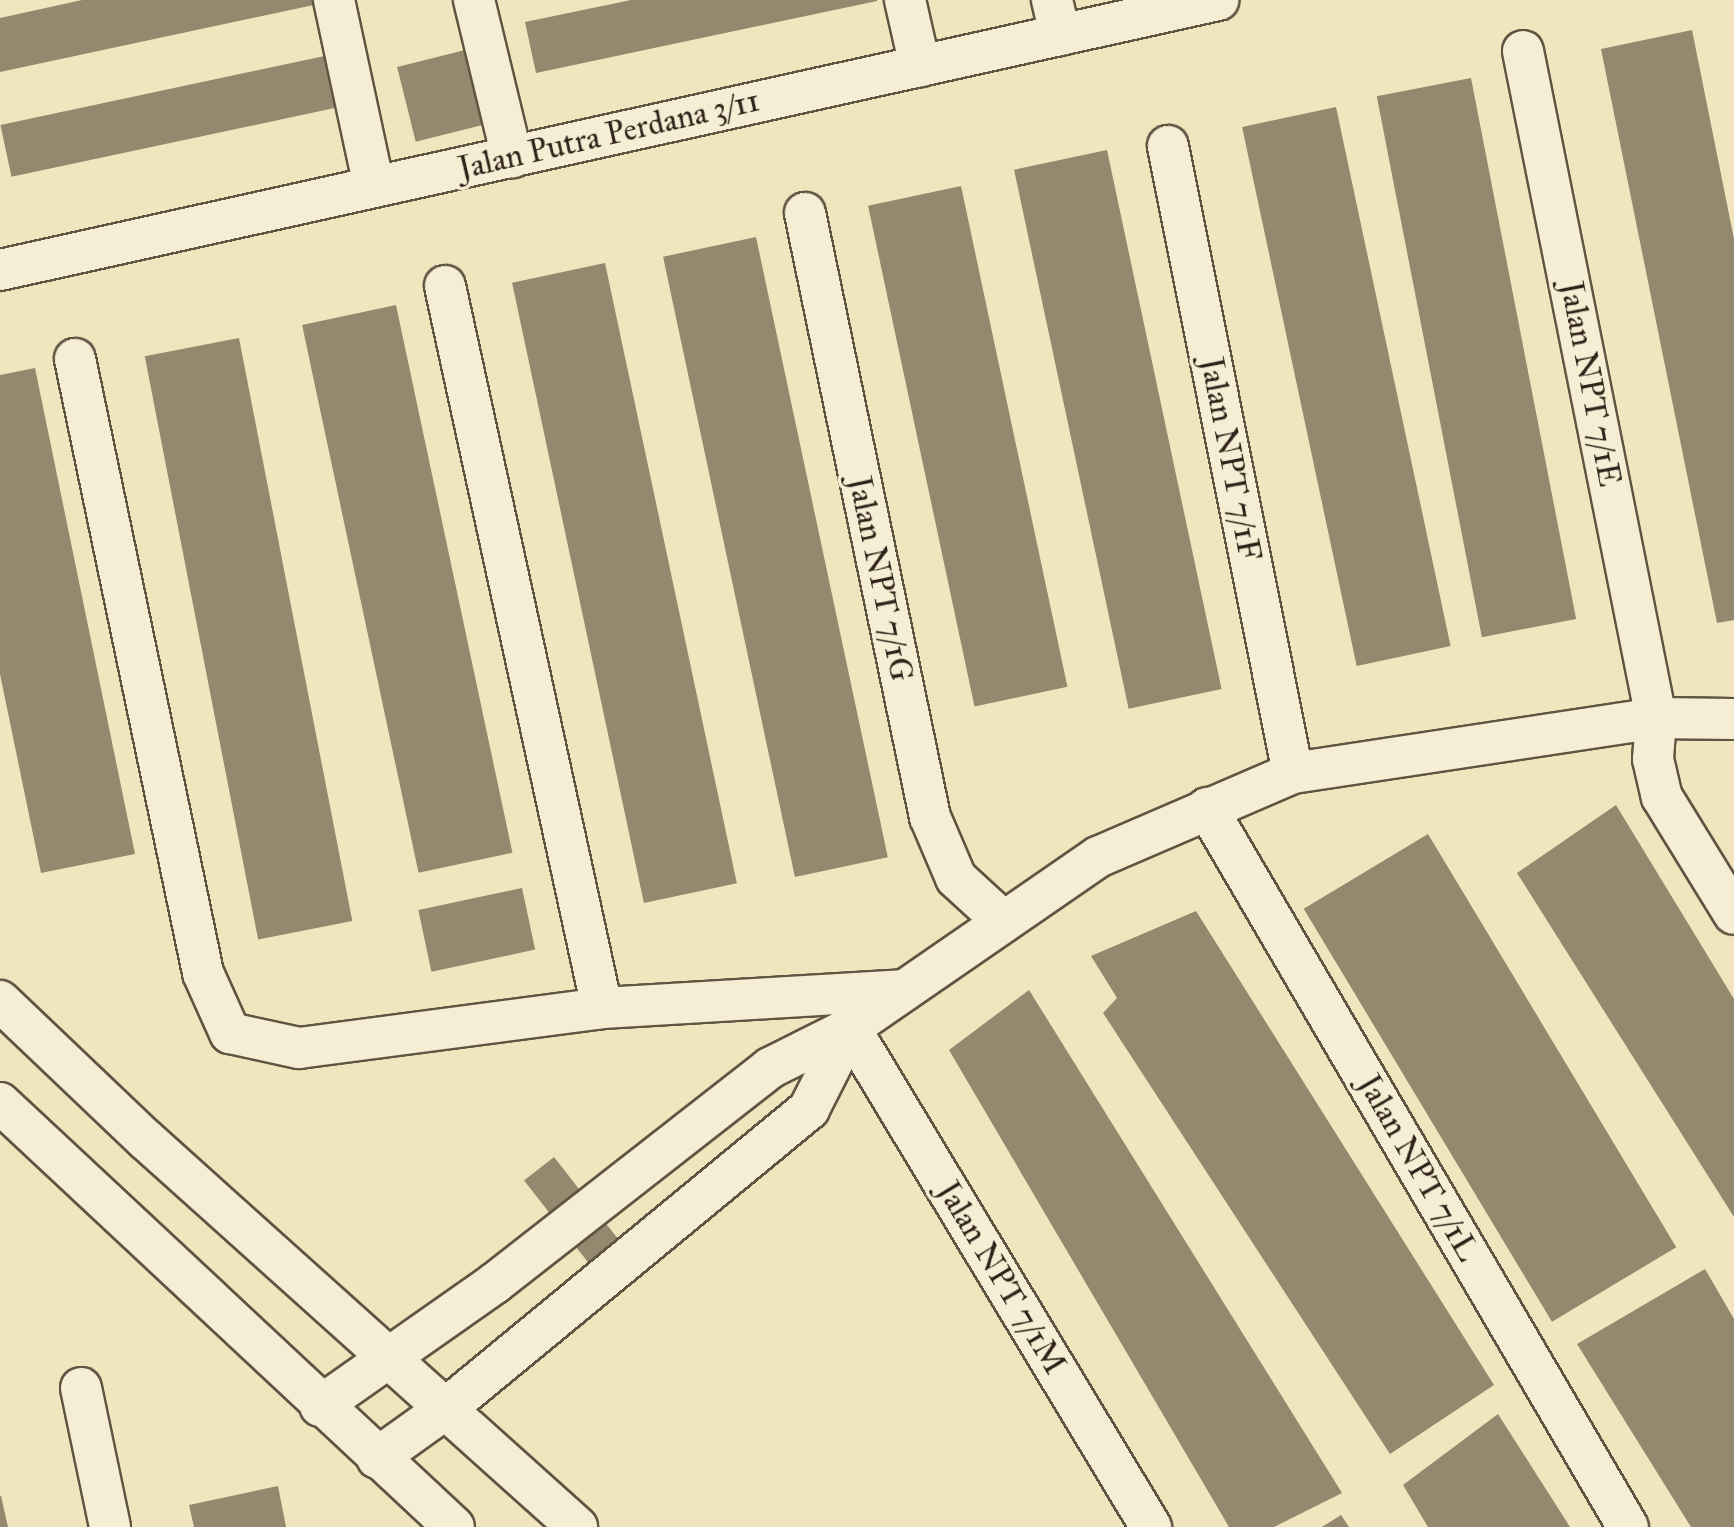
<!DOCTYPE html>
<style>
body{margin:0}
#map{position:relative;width:1734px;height:1527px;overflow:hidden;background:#f1e5bd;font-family:"IM FELL Great Primer",serif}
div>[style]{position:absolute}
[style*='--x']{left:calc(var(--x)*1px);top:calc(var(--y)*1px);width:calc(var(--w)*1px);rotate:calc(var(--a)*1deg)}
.building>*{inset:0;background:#94886f;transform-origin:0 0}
.roads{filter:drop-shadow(2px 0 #605443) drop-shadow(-2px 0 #605443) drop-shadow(0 2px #605443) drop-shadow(0 -2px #605443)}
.minor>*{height:40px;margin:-20px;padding:0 20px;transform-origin:20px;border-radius:20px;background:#f6eed4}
span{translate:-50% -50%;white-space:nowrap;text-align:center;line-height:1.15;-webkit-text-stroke:7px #f6eed4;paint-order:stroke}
.street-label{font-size:32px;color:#30231a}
</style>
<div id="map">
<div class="building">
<div style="clip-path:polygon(82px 0,322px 0,323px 3px,0 72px,0 18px)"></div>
<div style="clip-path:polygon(631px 0,877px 0,877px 1px,536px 73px,525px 22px)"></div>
<div style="clip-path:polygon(1692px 30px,1734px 239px,1734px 620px,1717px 623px,1601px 49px)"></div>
<div style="left:465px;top:50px;width:77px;height:70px;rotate:76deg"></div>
<div style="left:334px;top:54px;width:53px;height:341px;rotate:78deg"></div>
<div style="left:1471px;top:78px;width:551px;height:96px;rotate:79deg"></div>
<div style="left:1336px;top:107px;width:551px;height:96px;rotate:78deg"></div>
<div style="left:1107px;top:150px;width:551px;height:95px;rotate:78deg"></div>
<div style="left:961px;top:186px;width:512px;height:95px;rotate:78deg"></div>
<div style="left:756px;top:237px;width:634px;height:95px;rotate:78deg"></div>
<div style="left:605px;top:263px;width:634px;height:95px;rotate:78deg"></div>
<div style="left:396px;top:305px;width:560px;height:96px;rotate:78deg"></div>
<div style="left:239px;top:338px;width:594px;height:96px;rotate:79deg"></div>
<div style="clip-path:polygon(35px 368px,135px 854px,41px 873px,0 674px,0 375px)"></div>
<div style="clip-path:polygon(1616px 805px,1734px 999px,1734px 1217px,1517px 873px)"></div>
<div style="left:1428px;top:834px;width:482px;height:145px;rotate:59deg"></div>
<div style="left:522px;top:888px;width:63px;height:106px;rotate:78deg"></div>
<div style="clip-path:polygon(1196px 911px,1494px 1385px,1390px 1454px,1103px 1013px,1117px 998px,1091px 956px)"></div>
<div style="clip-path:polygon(1029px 990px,1342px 1493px,1274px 1527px,1229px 1527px,949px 1050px)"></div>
<div style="left:554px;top:1157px;width:146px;height:38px;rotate:52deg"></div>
<div style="clip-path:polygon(1705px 1269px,1734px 1319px,1734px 1527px,1691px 1527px,1577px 1344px)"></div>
<div style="clip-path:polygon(1498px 1414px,1570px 1527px,1428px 1527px,1403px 1485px)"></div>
<div style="clip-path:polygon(278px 1486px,286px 1527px,194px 1527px,189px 1505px)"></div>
<div style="clip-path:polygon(0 1496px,1px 1496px,8px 1527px,0 1527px)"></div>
<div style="clip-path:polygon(1341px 1515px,1349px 1527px,1322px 1527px)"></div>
</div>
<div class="roads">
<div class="minor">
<div style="--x:334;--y:0;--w:191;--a:77.9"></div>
<div style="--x:474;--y:0;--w:162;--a:76.4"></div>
<div style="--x:905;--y:0;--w:68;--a:77.2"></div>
<div style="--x:1052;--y:0;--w:36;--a:77"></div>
<div style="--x:1523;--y:51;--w:680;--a:78.72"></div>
<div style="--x:1656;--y:718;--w:41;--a:94.2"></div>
<div style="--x:1653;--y:759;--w:39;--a:77"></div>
<div style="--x:1662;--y:797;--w:137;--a:58.4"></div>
<div style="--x:1168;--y:146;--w:639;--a:78.73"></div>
<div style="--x:805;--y:213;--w:617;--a:78.31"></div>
<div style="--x:930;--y:817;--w:66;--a:66.9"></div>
<div style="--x:956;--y:878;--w:64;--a:42.5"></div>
<div style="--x:0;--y:270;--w:1248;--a:-12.5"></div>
<div style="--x:445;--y:286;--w:739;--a:77.73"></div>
<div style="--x:75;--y:359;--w:627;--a:78.22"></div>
<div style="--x:203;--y:973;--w:66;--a:65.8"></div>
<div style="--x:230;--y:1033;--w:71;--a:12.3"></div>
<div style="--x:299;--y:1048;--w:306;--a:-7.5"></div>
<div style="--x:602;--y:1008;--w:302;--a:-3.4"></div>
<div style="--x:1207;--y:808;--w:833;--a:59.65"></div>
<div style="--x:0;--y:1001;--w:200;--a:43.6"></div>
<div style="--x:145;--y:1139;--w:581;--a:41.93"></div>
<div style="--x:850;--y:1028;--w:583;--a:58.9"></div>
<div style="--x:0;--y:1103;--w:621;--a:43.04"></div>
<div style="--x:81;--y:1388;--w:142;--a:78.2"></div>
<div style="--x:320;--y:1406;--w:214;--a:-35.1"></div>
<div style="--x:495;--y:1283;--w:349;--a:-38"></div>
<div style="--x:770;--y:1068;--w:89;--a:-26.6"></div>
<div style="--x:850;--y:1028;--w:301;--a:-34.6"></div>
<div style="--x:1098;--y:857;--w:212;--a:-23.3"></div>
<div style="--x:1293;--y:773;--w:367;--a:-8.6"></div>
<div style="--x:1656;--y:718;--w:78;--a:0.7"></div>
<div style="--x:377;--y:1458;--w:82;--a:-35.6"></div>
<div style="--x:444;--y:1410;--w:473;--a:-39.5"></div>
<div style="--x:809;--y:1109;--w:91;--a:-63.2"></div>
</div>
</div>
<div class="street-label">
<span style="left:609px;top:135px;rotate:-13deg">Jalan Putra Perdana 3/11</span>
<span style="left:1590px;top:384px;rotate:79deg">Jalan NPT 7/1E</span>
<span style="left:1230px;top:459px;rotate:79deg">Jalan NPT 7/1F</span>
<span style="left:880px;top:579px;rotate:78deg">Jalan NPT 7/1G</span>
<span style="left:1418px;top:1168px;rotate:60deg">Jalan NPT 7/1L</span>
<span style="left:1001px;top:1278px;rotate:59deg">Jalan NPT 7/1M</span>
</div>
</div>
